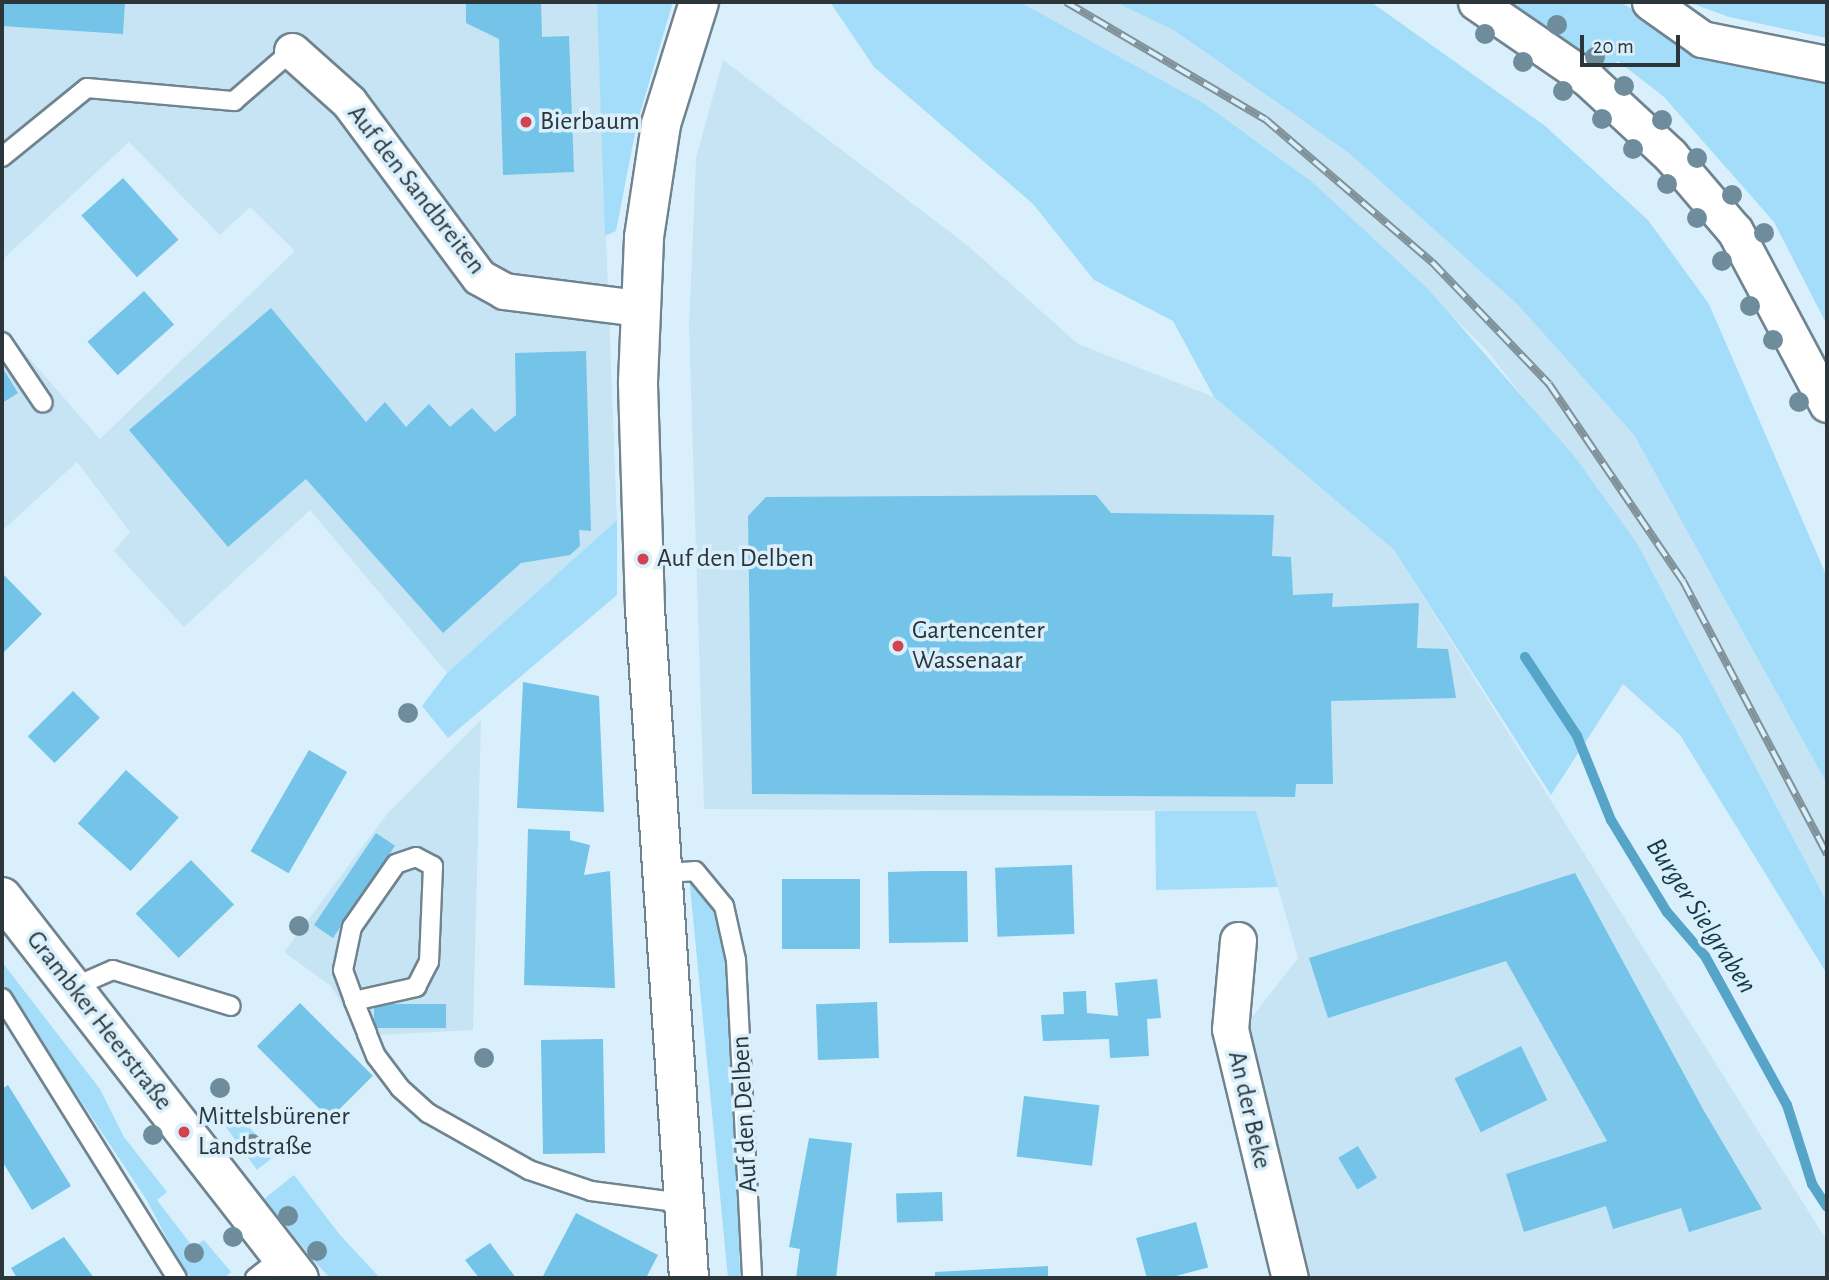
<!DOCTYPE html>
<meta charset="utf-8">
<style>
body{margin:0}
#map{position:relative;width:1829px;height:1280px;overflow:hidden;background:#d9f0fc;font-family:"Alegreya Sans",sans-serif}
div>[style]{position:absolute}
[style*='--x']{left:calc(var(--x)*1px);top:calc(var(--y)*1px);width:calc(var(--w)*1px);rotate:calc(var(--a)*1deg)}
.built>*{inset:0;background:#c6e4f3}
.green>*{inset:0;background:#a4ddf9}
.stream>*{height:10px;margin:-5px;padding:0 5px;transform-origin:5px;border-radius:5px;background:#56a4c8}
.building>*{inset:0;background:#74c3e8;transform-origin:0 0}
.roads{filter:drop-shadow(2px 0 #70848f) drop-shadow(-2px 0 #70848f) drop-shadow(0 2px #70848f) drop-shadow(0 -2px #70848f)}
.service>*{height:18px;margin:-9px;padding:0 9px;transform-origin:9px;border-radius:9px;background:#fff}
.minor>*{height:35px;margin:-17.5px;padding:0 17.5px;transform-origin:17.5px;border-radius:17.5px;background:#fff}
.secondary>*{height:38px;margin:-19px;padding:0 19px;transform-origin:19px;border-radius:19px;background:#fff}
.rail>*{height:8px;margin-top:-4px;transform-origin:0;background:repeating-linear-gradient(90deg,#d9f0fc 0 16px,#819199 0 32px);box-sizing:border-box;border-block:2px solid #819199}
.trees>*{width:20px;height:20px;margin:-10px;border-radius:50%;background:#6e8c9b}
.dots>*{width:19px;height:19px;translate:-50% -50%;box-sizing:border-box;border:4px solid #d9f0fc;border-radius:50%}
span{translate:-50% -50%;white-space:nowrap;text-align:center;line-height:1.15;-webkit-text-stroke:7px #d9f0fc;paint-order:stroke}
.poi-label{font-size:26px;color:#2c3539}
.left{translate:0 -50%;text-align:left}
.street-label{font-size:26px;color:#2c3539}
.water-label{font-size:28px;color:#153949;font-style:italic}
.frame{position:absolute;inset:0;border:4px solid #2c3539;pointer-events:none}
.scale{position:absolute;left:1580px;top:35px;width:100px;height:32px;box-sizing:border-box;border:4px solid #2c3539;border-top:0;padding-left:9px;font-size:21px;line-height:24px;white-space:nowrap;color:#2c3539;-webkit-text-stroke:5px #d9f0fc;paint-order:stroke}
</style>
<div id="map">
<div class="built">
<div style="clip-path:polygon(2px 2px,597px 2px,617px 520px,447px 673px,310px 510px,184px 627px,114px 551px,130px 532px,77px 462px,2px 531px,2px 327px,100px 439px,295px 251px,250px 207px,220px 235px,129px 142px,2px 260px)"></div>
<div style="clip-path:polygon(1020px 2px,1115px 2px,1175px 31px,1349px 153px,1517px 304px,1634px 435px,1827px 784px,1827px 902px,1638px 545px,1485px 348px,1311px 181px,1205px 104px)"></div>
<div style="clip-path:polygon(723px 60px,967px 245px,1078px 344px,1214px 397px,1394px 550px,1827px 1241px,1827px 1278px,1305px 1278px,1245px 1026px,1298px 958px,1256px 811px,704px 809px,689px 326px,696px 158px)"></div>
<div style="clip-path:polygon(481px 720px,473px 1030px,360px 1036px,331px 986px,284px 952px,388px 813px)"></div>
</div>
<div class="green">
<div style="clip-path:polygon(597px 2px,673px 2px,637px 123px,616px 231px,605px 236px)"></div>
<div style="clip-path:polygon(830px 2px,1020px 2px,1205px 104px,1311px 181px,1428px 289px,1575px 457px,1638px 545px,1827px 902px,1827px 974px,1680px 735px,1623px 684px,1551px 795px,1394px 550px,1214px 397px,1173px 321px,1094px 280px,1033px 204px,874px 67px)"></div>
<div style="clip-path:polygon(1115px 2px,1371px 2px,1544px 125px,1648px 220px,1709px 304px,1827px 577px,1827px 784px,1634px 435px,1517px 304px,1349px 153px,1175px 31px)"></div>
<div style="clip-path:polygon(1507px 2px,1621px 2px,1652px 23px,1827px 77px,1827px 325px,1774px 222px,1664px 97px,1618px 61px,1606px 72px)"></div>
<div style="clip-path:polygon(1688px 2px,1825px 2px,1827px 38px,1729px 17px)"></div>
<div style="clip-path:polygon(617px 520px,617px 595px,448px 738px,422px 706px,447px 673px)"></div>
<div style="clip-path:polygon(1155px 811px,1256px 811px,1278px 887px,1156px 890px)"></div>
<div style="clip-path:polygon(689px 876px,710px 900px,731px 972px,740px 1278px,728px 1278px)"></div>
<div style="clip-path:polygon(2px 962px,100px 1089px,124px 1137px,167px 1192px,157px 1200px,193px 1247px,204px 1240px,231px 1272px,224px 1278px,192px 1278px,182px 1267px,146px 1199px,2px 982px)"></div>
<div style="clip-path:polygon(235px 1114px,277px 1154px,257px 1170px,223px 1123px)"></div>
<div style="clip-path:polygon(294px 1175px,340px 1235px,380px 1278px,330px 1278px,315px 1262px,264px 1199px)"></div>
</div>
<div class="stream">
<div style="--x:1525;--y:657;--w:95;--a:56.6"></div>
<div style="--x:1577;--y:736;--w:91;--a:68"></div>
<div style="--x:1611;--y:820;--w:108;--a:58.7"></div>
<div style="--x:1667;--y:912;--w:58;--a:49.2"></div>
<div style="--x:1705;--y:956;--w:170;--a:61.2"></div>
<div style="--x:1787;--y:1105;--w:83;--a:72.4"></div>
<div style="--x:1812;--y:1184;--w:27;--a:57"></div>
</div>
<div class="building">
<div style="clip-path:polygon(2px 2px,125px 2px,123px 34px,2px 26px)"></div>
<div style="clip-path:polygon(466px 2px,541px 2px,542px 37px,569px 36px,574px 172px,503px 175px,499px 39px,466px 23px)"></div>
<div style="left:123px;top:178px;width:83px;height:56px;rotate:48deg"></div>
<div style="left:144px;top:291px;width:45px;height:76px;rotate:48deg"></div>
<div style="clip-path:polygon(271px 308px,366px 422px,385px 402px,406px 427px,429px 404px,450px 427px,472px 408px,495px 432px,516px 415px,515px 353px,586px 351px,591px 531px,579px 530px,580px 546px,570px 555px,521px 563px,443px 633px,306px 479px,228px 547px,129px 430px)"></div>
<div style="clip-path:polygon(2px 367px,18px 393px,2px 403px)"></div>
<div style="clip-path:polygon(1096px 495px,1111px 513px,1274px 515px,1272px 556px,1291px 557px,1293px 595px,1333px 593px,1332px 607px,1419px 603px,1417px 648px,1448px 649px,1456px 698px,1331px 701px,1333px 784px,1296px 784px,1295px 797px,752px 794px,748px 516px,766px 497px)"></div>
<div style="clip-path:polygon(2px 573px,42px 614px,2px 654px)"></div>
<div style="clip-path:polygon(523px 682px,599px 696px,604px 812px,517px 808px)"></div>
<div style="left:73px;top:691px;width:38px;height:64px;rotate:45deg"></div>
<div style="left:309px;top:750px;width:44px;height:117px;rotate:30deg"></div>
<div style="left:126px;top:770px;width:71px;height:72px;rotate:42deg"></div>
<div style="clip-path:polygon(528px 829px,570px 831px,570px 840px,590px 845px,584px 875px,610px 871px,615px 988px,524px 985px)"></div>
<div style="left:376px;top:833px;width:23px;height:111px;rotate:34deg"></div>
<div style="left:191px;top:860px;width:62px;height:77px;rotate:46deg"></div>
<div style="left:1072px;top:865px;width:69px;height:77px;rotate:88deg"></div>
<div style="clip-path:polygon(927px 871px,967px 871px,968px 942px,889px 943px,888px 872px)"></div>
<div style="clip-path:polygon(1575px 873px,1704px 1111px,1762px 1209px,1689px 1232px,1681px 1208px,1613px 1229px,1606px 1206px,1524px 1232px,1506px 1174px,1607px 1141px,1506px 961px,1328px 1018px,1309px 958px)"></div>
<div style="left:782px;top:879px;width:78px;height:70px"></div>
<div style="clip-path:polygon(1157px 979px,1161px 1018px,1147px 1019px,1149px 1056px,1110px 1058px,1109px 1039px,1043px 1041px,1041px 1015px,1064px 1014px,1063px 992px,1086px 991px,1087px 1013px,1118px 1016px,1115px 983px)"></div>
<div style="left:877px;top:1002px;width:56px;height:61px;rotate:88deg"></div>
<div style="left:300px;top:1003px;width:103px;height:61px;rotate:45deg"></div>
<div style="left:374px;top:1004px;width:72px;height:24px"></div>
<div style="left:603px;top:1039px;width:114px;height:62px;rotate:89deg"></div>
<div style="left:1521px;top:1046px;width:60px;height:74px;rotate:64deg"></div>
<div style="clip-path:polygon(8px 1085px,71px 1186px,32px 1210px,2px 1161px,2px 1089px)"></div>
<div style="left:1024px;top:1096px;width:76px;height:61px;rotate:7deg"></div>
<div style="clip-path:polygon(809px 1138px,852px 1143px,836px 1278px,796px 1278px,800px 1249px,789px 1247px)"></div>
<div style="left:1358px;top:1146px;width:37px;height:23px;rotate:59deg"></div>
<div style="left:942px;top:1192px;width:29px;height:46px;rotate:88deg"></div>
<div style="clip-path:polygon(576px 1213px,658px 1255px,646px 1278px,542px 1278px)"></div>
<div style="left:1196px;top:1222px;width:47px;height:62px;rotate:75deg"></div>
<div style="clip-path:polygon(64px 1237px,94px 1278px,17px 1278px,11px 1268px)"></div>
<div style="clip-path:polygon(490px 1243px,516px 1278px,479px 1278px,465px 1260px)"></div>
<div style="clip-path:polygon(1048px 1266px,1048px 1278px,935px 1278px,935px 1272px)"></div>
</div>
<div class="roads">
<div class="service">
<div style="--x:2;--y:157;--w:109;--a:-39.1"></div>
<div style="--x:87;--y:88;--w:148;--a:5.1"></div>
<div style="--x:234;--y:101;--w:77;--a:-40.8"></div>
<div style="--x:2;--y:342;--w:73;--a:56.1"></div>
<div style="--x:660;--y:873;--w:35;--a:-3"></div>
<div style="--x:695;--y:871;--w:45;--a:50.4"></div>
<div style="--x:724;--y:906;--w:55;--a:77.5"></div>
<div style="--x:736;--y:960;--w:318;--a:87.1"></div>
<div style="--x:76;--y:986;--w:40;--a:-23.4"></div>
<div style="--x:113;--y:970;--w:123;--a:17"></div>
<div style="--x:2;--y:998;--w:330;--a:58"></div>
<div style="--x:354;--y:1001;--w:64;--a:-12.7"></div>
<div style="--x:416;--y:987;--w:28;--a:-63"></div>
<div style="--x:429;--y:962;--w:96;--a:-87.6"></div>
<div style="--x:433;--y:866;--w:19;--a:-152"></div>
<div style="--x:416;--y:857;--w:21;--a:161"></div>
<div style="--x:396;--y:864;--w:77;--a:124.9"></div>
<div style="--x:352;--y:927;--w:44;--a:101.8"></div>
<div style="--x:343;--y:970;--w:33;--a:70"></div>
<div style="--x:354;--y:1001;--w:35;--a:68"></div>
<div style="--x:367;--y:1034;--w:24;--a:68"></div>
<div style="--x:376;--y:1056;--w:40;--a:53"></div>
<div style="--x:400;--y:1088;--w:38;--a:42"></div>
<div style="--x:428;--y:1113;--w:116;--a:29.4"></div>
<div style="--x:529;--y:1170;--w:65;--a:18.7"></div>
<div style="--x:591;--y:1191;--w:94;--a:7.4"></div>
<div style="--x:255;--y:1278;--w:34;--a:-38"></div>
</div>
<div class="minor">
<div style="--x:1476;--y:2;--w:136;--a:34.5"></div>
<div style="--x:1588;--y:79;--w:112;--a:42.8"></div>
<div style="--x:1670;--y:155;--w:100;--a:49.5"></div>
<div style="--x:1735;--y:231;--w:196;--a:62"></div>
<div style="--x:1650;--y:2;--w:64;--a:35.4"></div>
<div style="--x:1702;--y:39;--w:127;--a:11.3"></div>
<div style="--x:292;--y:51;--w:76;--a:41.8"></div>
<div style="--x:349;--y:102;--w:218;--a:53.4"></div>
<div style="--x:479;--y:277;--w:29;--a:29"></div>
<div style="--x:504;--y:291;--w:136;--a:7.2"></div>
<div style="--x:1238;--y:940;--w:89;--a:95.1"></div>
<div style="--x:1230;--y:1029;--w:256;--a:76.5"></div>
</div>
<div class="secondary">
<div style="--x:2;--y:897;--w:483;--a:52.1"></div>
<div style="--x:689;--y:1278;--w:671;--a:-93.76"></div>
<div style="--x:645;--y:608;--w:226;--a:-91.8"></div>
<div style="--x:638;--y:382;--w:145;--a:-87.6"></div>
<div style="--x:644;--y:237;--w:114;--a:-81.4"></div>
<div style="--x:661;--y:124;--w:128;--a:-72.7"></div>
</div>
</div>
<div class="rail">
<div style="--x:1066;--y:2;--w:231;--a:30.5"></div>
<div style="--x:1265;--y:119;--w:220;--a:40.6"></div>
<div style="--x:1432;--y:262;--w:169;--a:46.2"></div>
<div style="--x:1549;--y:384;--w:238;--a:55.8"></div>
<div style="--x:1683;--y:581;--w:309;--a:62.2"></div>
</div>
<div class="trees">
<div style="left:1557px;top:25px"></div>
<div style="left:1485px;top:34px"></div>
<div style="left:1595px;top:57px"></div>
<div style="left:1523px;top:62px"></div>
<div style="left:1624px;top:86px"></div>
<div style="left:1563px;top:91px"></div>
<div style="left:1602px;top:119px"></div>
<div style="left:1662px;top:120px"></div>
<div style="left:1633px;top:149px"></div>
<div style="left:1697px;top:158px"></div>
<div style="left:1667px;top:184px"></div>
<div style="left:1732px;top:195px"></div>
<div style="left:1697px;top:218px"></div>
<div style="left:1764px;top:233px"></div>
<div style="left:1722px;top:261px"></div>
<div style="left:1750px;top:306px"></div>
<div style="left:1773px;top:340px"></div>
<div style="left:1799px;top:402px"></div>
<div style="left:408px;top:713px"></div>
<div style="left:299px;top:926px"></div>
<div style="left:484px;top:1058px"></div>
<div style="left:220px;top:1088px"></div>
<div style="left:153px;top:1135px"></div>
<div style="left:252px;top:1144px"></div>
<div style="left:288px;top:1216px"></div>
<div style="left:233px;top:1237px"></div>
<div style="left:317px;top:1251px"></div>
<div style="left:194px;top:1253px"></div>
</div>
<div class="dots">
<div style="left:526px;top:122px;background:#d2424f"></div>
<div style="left:643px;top:559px;background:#d2424f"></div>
<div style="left:898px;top:646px;background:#d2424f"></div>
<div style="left:184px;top:1132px;background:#d2424f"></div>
</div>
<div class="poi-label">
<span class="left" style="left:540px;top:122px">Bierbaum</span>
<span class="left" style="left:657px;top:559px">Auf den Delben</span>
<span class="left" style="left:912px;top:646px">Gartencenter<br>Wassenaar</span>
<span class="left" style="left:198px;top:1132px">Mittelsbürener<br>Landstraße</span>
</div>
<div class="street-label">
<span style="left:416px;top:190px;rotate:52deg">Auf den Sandbreiten</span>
<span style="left:99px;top:1021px;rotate:52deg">Grambker Heerstraße</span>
<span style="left:1249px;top:1110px;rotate:77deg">An der Beke</span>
<span style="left:745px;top:1114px;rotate:-93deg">Auf den Delben</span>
</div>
<div class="water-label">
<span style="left:1701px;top:916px;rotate:57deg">Burger Sielgraben</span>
</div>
<div class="frame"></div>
<div class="scale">20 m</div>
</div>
